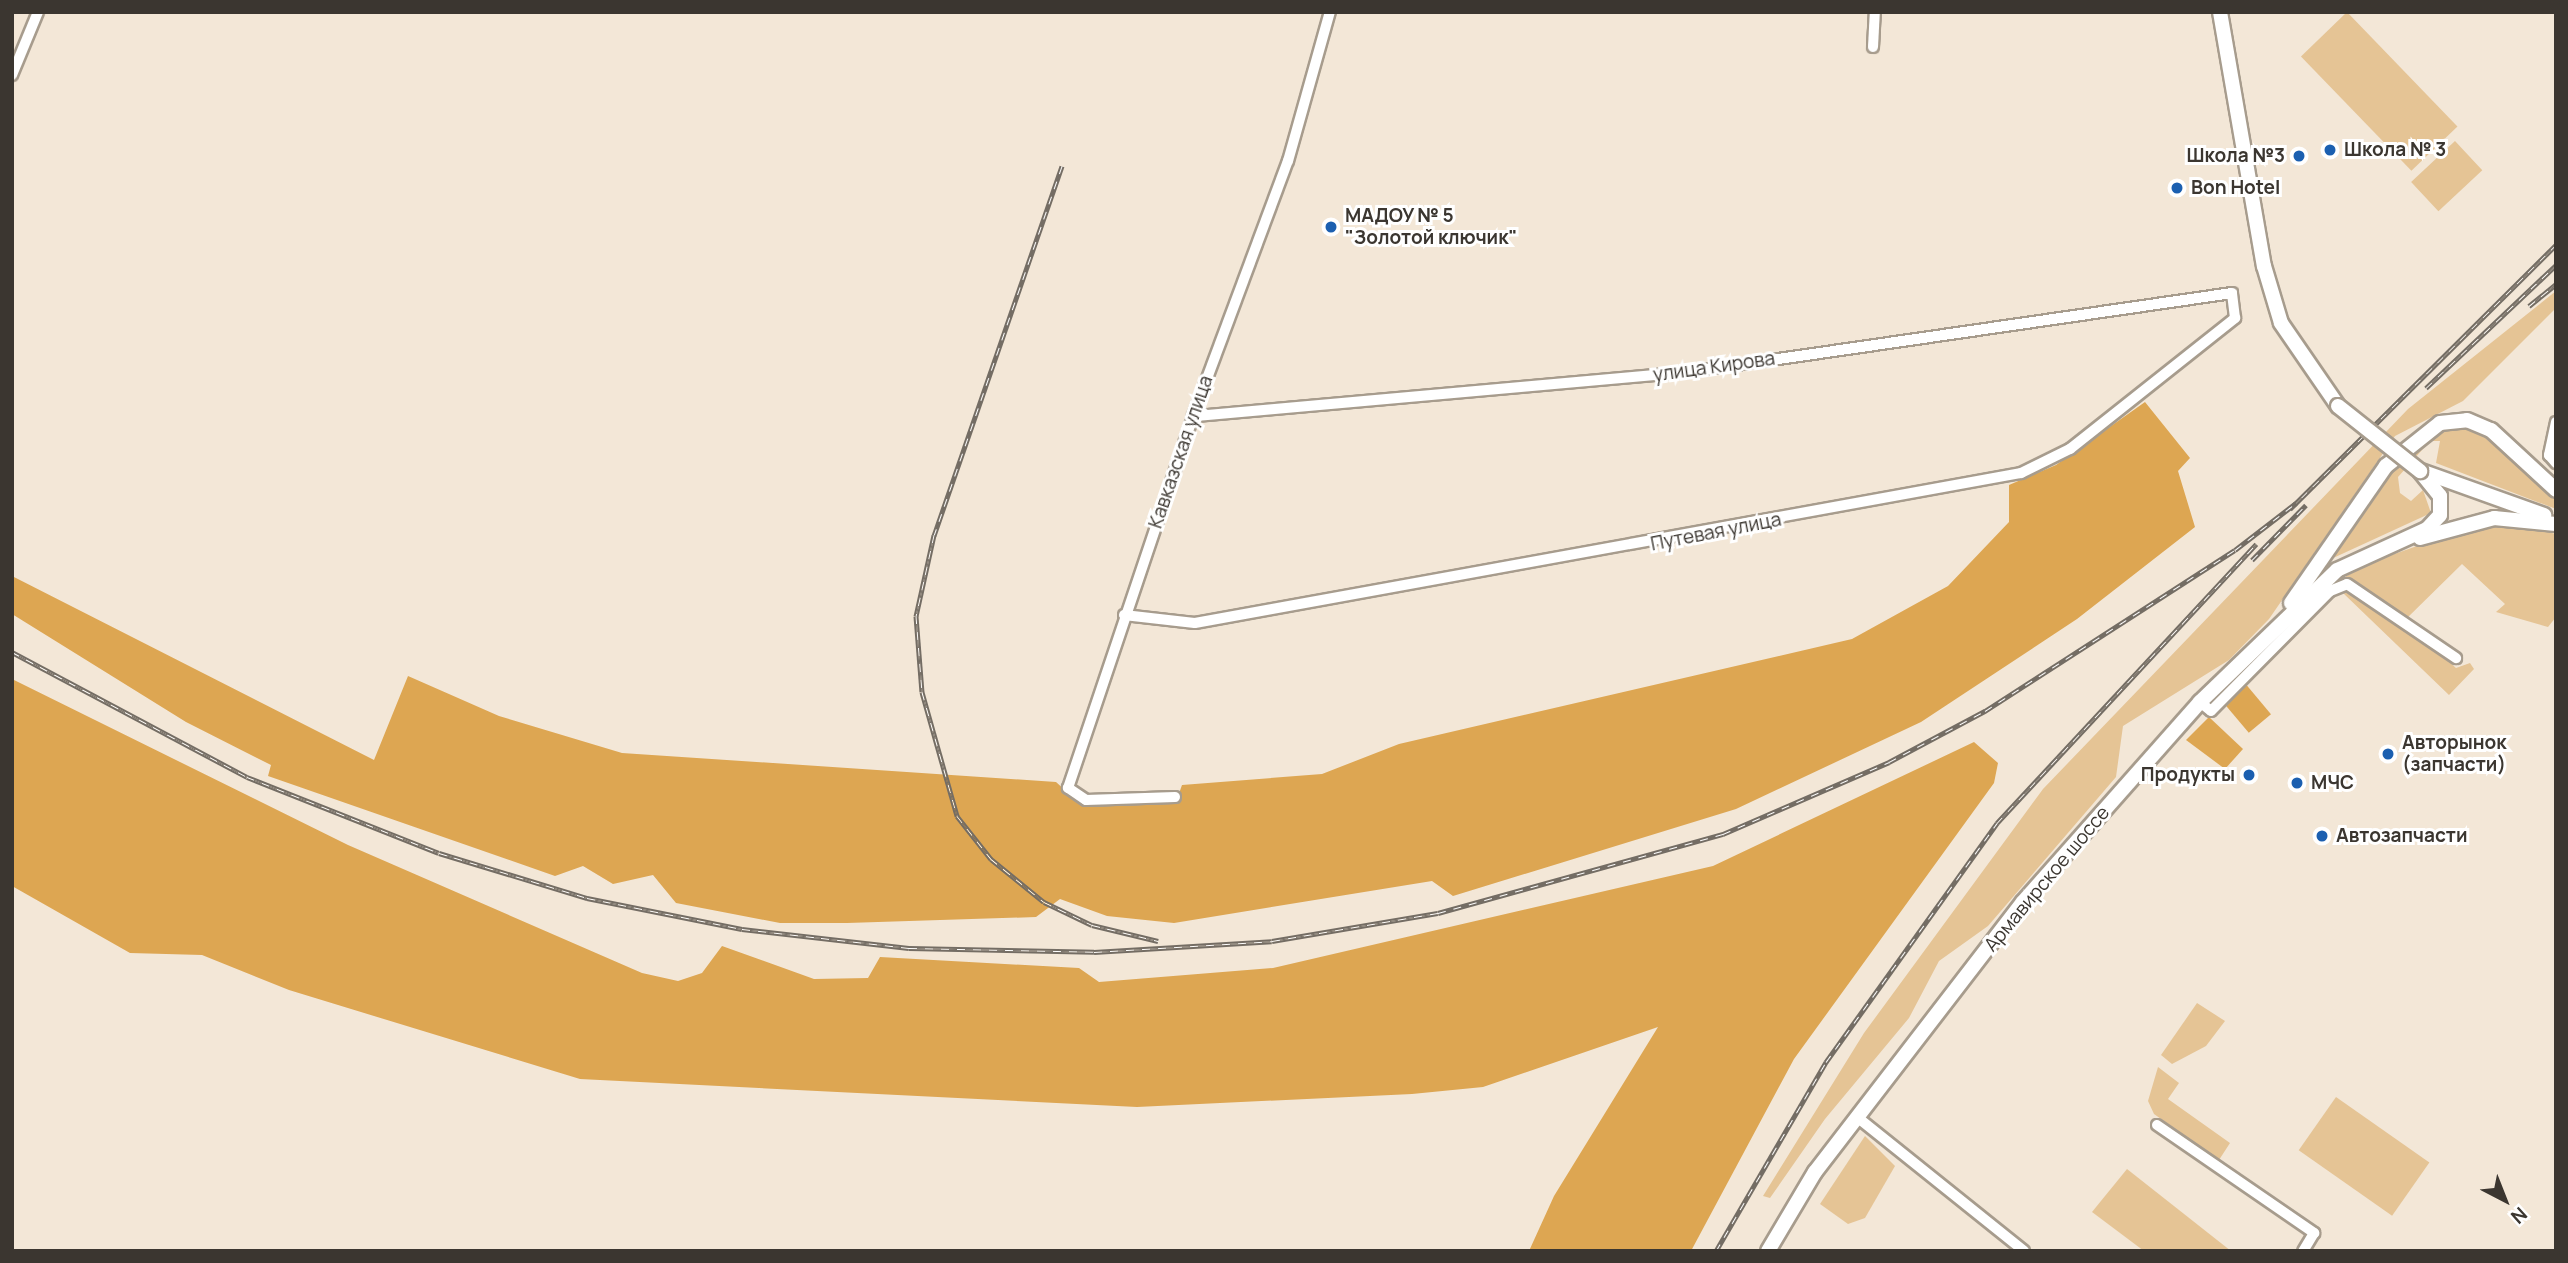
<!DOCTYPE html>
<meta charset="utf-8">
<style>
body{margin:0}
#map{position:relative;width:2568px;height:1263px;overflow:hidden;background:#f3e7d7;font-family:Manrope,sans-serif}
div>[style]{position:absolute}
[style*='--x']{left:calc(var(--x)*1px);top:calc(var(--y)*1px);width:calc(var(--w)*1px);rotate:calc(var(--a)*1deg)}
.green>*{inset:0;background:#e5c495;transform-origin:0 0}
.forest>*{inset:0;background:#dda652;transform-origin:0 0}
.roads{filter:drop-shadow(2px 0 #a79c8d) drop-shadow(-2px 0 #a79c8d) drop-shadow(0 2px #a79c8d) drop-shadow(0 -2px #a79c8d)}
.minor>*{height:10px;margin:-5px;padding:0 5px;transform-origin:5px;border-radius:5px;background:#fff}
.primary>*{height:14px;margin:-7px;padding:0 7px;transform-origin:7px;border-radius:7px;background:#fff}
.rail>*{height:5px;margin-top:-2.5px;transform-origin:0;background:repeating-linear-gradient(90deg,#fff 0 8px,#746d64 0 16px);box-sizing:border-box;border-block:2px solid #746d64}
.bridges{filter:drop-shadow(2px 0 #a79c8d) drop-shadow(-2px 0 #a79c8d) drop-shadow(0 2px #a79c8d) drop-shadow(0 -2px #a79c8d)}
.primary-bridge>*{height:14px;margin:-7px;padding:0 7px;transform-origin:7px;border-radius:7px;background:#fff}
.dots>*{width:19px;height:19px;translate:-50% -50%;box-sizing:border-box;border:4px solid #fff;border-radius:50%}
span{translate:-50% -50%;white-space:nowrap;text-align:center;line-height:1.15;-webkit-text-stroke:6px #fff;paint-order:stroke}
.poi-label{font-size:19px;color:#3b3630;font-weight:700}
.left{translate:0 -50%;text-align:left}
.right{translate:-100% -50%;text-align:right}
.street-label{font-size:19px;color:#3b3630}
.frame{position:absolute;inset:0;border:14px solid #3b3630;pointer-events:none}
.north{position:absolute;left:2470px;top:1165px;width:70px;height:70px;-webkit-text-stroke:5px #fff;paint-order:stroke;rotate:138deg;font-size:19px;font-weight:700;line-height:28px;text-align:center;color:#3b3630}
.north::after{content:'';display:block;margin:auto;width:24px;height:32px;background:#3b3630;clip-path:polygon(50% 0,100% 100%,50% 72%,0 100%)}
</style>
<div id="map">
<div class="green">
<div style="left:2347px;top:12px;width:159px;height:64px;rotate:46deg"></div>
<div style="left:2455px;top:141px;width:40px;height:60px;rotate:47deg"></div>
<div style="clip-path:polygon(2556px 291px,2556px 308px,2463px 401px,2395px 436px,2269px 619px,2229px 660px,2123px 726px,2116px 777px,1988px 926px,1939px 961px,1909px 1018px,1825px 1119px,1770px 1198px,1763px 1196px,1864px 1033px,2043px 789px,2408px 409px)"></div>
<div style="clip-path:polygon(2458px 426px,2482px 432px,2556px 500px,2556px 509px,2436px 463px,2440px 441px,2430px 441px,2398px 477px,2400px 493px,2411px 501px,2423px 490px,2431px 513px,2331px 559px,2390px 468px,2435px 431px)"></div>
<div style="clip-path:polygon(2514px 524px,2556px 534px,2556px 617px,2548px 627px,2496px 612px,2505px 604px,2462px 564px,2404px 621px,2456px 668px,2470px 663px,2474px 669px,2449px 695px,2343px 593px,2346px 576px,2386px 557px,2465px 529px)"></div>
<div style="clip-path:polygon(2197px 1003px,2225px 1021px,2206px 1046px,2172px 1064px,2161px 1055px)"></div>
<div style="clip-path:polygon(2158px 1067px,2179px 1083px,2168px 1099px,2230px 1143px,2219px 1160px,2154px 1114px,2148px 1101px)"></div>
<div style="left:2336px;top:1097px;width:114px;height:65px;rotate:35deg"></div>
<div style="clip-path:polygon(1865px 1136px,1895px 1166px,1865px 1218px,1848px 1224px,1820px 1204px)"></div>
<div style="clip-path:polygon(2127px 1169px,2231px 1251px,2144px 1251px,2092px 1212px)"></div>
</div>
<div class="forest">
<div style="clip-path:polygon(2145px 402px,2190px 458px,2178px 471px,2195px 527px,2077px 619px,1921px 722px,1736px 809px,1453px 896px,1432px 881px,1174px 923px,1107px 916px,1060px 899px,1036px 917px,847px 923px,780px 923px,676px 903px,653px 875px,613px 884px,583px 866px,555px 876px,268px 776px,271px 765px,186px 722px,12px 614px,12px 576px,374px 760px,408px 676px,499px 716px,622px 753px,1056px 782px,1079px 803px,1176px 802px,1182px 785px,1322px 774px,1399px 744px,1852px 639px,1948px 586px,2009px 522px,2009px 485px,2056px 465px)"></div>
<div style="clip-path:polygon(12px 679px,348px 845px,642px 973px,678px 981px,702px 973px,722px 946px,814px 979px,868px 978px,880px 957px,1079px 968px,1099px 982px,1273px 968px,1713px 866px,1974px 742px,1998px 763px,1994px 783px,1794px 1059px,1691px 1251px,1529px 1251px,1554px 1196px,1658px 1027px,1483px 1087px,1412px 1094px,1137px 1107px,580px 1079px,289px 990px,202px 955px,130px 953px,12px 886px)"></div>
<div style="left:2244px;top:682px;width:42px;height:29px;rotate:50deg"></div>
<div style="clip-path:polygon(2209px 717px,2243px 749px,2225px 769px,2186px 740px)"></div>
</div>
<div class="roads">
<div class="minor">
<div style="--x:1873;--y:47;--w:35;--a:-87"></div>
<div style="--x:12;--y:75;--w:68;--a:-67.6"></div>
<div style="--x:2556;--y:422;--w:34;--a:102"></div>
<div style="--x:2549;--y:455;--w:11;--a:49"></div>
<div style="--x:1124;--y:615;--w:71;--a:6.4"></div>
<div style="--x:1195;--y:623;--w:840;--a:-10.29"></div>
<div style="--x:2021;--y:473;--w:55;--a:-26.1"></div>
<div style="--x:2070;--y:449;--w:211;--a:-38.4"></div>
<div style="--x:2235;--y:318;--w:25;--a:-97"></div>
<div style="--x:2232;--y:293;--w:549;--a:171.72"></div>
<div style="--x:1689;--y:372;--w:498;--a:174.9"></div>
<div style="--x:2200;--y:702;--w:14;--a:39"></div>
<div style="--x:2211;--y:711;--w:169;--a:-45.2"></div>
<div style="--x:2330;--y:591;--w:18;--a:-22"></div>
<div style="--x:2347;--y:584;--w:132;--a:34.2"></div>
<div style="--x:1175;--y:797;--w:89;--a:178.1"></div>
<div style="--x:1086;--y:800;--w:22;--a:-146"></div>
<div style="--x:1068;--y:788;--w:392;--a:-71.4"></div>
<div style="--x:1193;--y:416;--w:272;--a:-69.6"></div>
<div style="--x:1288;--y:161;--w:155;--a:-74.3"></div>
<div style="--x:1857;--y:1117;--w:214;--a:38.7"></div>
<div style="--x:2157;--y:1125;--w:191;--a:34.5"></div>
<div style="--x:2314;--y:1233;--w:21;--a:121"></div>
</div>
<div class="primary">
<div style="--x:2220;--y:12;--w:258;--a:80.2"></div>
<div style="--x:2264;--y:266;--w:59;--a:73.4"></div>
<div style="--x:2281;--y:323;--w:101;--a:55.5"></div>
<div style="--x:2421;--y:471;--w:131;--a:19.7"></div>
<div style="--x:2420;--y:538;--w:77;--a:-15.1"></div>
<div style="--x:2494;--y:518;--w:62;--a:5.5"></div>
<div style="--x:2291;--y:603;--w:167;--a:-55.3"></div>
<div style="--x:2386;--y:466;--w:69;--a:-38.5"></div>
<div style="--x:2440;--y:423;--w:27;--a:-6"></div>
<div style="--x:2467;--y:420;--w:26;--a:23"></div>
<div style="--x:2491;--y:430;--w:88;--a:42.7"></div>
<div style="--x:1768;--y:1251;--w:92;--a:-59.3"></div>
<div style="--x:1815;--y:1172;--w:341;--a:-52.4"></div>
<div style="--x:2023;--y:902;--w:267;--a:-48.5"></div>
<div style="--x:2200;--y:702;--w:190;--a:-43.9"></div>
<div style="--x:2337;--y:570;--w:99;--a:-24.5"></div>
<div style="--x:2427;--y:529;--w:19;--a:-47"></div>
<div style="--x:2440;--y:515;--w:19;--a:-90"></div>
<div style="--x:2440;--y:496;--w:32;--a:-129"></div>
</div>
</div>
<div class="rail">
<div style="--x:1062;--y:166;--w:391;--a:109.1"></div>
<div style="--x:934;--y:535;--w:83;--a:102.5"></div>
<div style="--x:916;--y:616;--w:76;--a:85.5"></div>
<div style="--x:922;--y:692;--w:129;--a:74.2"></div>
<div style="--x:957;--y:816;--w:55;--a:51.7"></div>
<div style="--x:991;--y:859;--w:68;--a:39.1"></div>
<div style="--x:1044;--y:902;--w:53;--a:25.6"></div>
<div style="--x:1092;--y:925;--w:68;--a:13.6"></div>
<div style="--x:2529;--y:306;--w:35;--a:-39"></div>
<div style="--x:2426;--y:388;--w:179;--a:-43.4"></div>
<div style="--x:2290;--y:509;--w:375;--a:-44.8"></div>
<div style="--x:2252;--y:560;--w:77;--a:-45.5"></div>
<div style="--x:12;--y:652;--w:266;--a:28"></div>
<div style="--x:247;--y:777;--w:206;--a:21.6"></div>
<div style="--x:439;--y:853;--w:155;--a:16.9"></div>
<div style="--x:587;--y:898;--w:158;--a:11.3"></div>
<div style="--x:742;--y:929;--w:168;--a:6.5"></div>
<div style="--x:909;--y:948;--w:185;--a:1.2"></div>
<div style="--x:1094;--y:952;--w:178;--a:-3.5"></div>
<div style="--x:1272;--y:941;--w:168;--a:-9.6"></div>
<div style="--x:1438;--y:913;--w:296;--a:-15.5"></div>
<div style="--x:1723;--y:834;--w:181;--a:-23.4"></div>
<div style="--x:1889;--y:762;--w:109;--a:-28"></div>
<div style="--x:1985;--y:711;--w:297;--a:-32.8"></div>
<div style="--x:2235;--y:550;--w:77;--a:-37.6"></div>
<div style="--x:1716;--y:1251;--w:219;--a:-59.8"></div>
<div style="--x:1826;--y:1062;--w:294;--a:-54.4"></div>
<div style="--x:1997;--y:823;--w:381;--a:-47.1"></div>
</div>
<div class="bridges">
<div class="primary-bridge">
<div style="--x:2338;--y:406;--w:105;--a:38.4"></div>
</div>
</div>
<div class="dots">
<div style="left:2330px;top:150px;background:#1b5fb0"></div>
<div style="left:2299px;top:156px;background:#1b5fb0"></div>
<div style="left:2177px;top:188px;background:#1b5fb0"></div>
<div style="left:1331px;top:227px;background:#1b5fb0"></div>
<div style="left:2388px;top:754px;background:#1b5fb0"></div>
<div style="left:2249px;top:775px;background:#1b5fb0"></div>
<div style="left:2297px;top:783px;background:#1b5fb0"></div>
<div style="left:2322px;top:836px;background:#1b5fb0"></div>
</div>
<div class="poi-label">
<span class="left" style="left:2344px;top:150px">Школа № 3</span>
<span class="right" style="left:2285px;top:156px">Школа №3</span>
<span class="left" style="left:2191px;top:188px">Bon Hotel</span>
<span class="left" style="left:1345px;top:227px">МАДОУ № 5<br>"Золотой ключик"</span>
<span class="left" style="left:2402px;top:754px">Авторынок<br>(запчасти)</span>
<span class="right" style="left:2235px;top:775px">Продукты</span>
<span class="left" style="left:2311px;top:783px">МЧС</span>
<span class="left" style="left:2336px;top:836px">Автозапчасти</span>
</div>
<div class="street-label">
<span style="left:1714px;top:367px;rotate:-8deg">улица Кирова</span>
<span style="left:1181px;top:452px;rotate:-71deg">Кавказская улица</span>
<span style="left:1716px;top:532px;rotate:-11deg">Путевая улица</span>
<span style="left:2047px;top:879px;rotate:-50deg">Армавирское шоссе</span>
</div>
<div class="frame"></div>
<div class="north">N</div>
</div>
